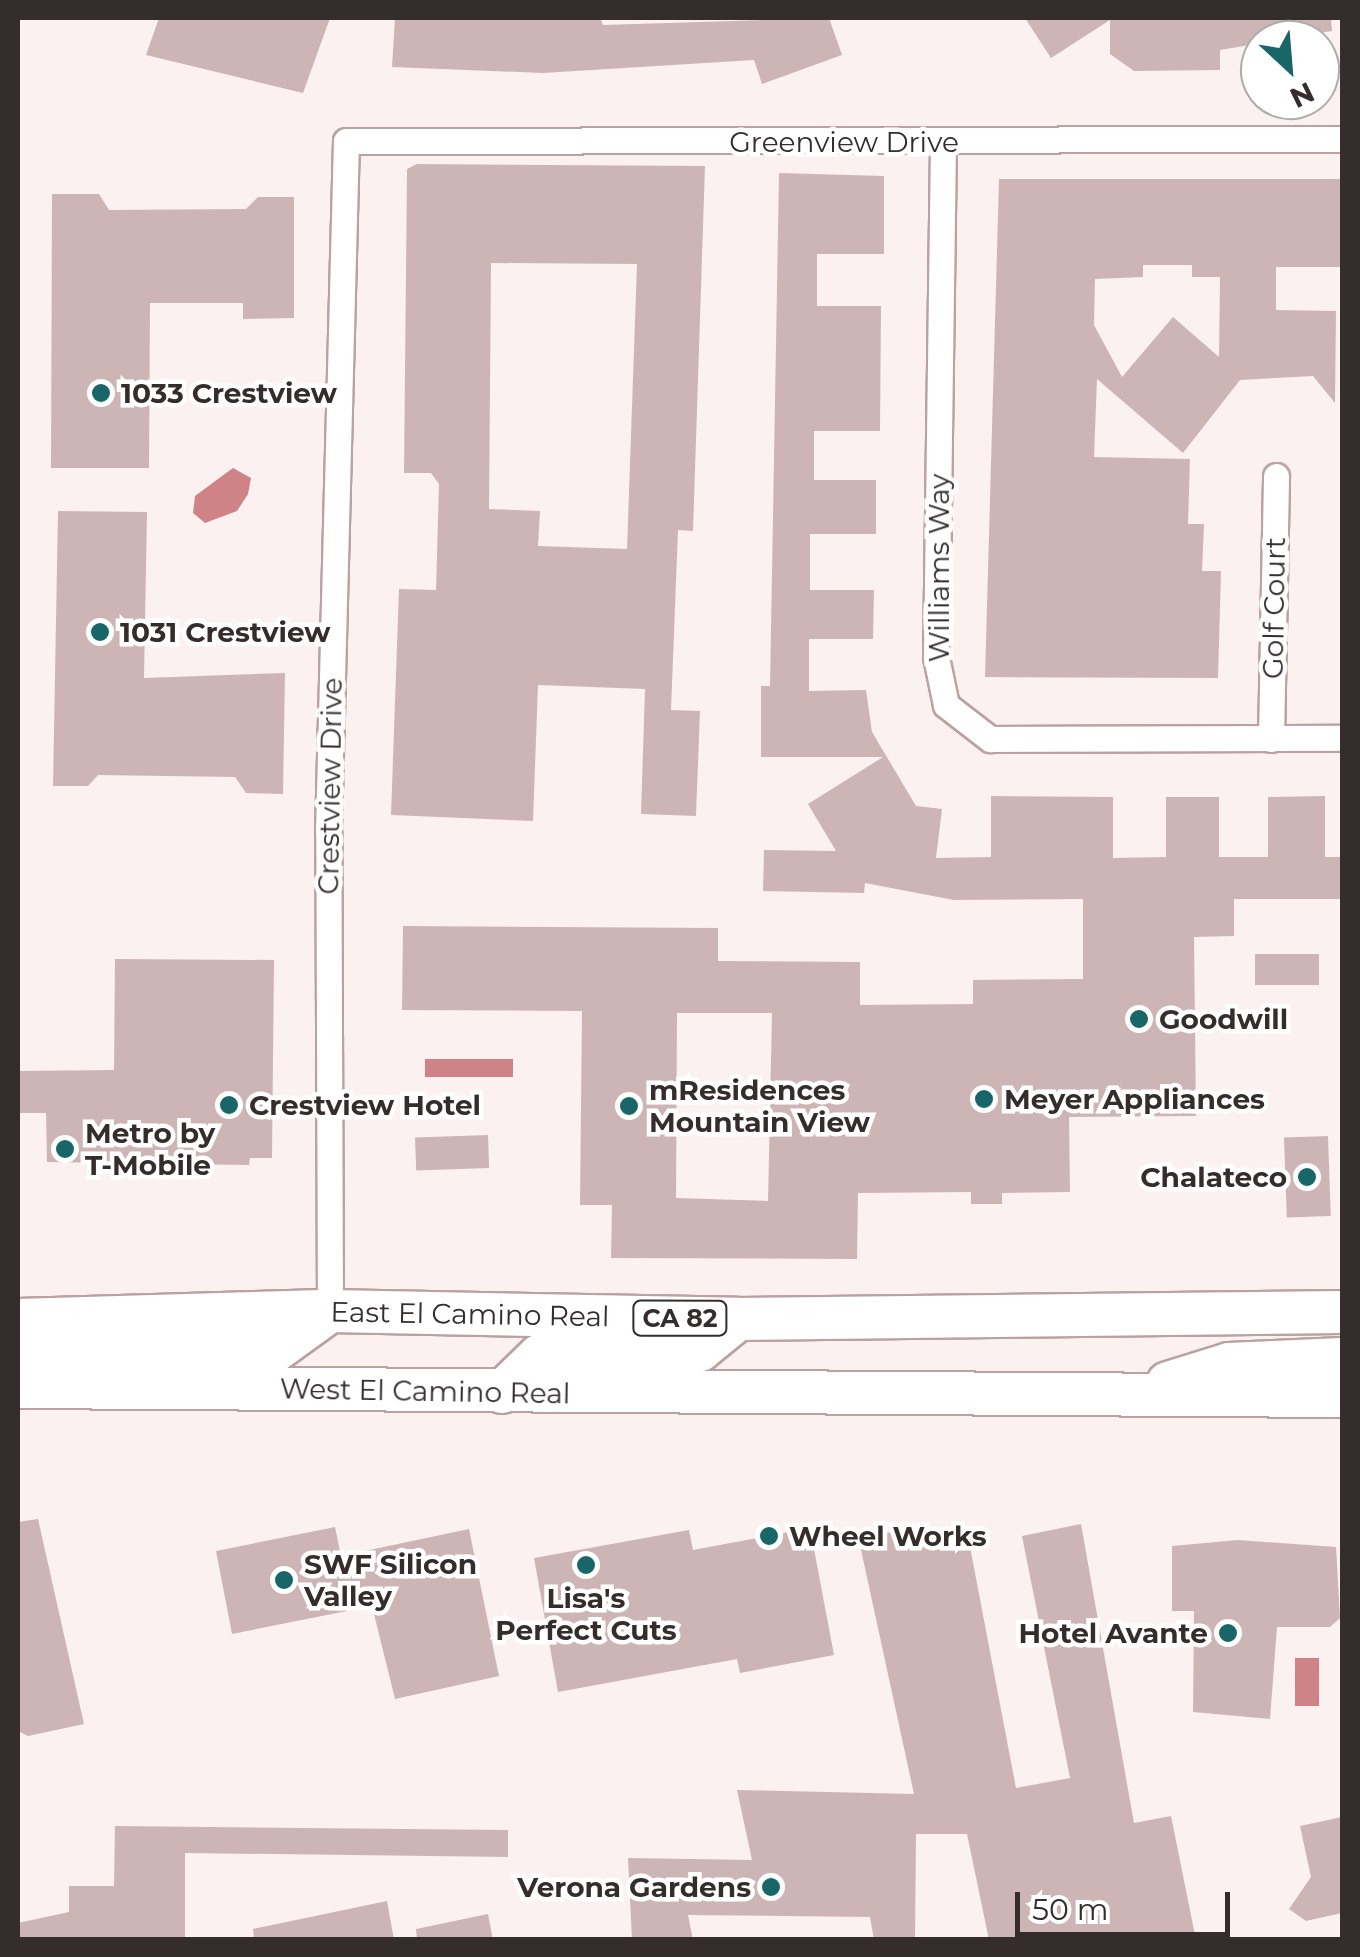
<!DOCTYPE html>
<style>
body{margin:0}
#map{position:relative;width:1360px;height:1957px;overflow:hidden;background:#fbf1f1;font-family:Montserrat,sans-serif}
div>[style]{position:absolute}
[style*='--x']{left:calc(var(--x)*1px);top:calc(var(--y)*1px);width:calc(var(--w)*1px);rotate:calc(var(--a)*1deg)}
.water>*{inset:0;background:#d08386;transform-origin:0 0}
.building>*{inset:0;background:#ceb5b5;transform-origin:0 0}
.roads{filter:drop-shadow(2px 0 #baa1a2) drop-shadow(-2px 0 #baa1a2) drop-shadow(0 2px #baa1a2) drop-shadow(0 -2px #baa1a2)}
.street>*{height:25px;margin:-12.5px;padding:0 12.5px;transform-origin:12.5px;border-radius:12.5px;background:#fff}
.primary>*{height:42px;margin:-21px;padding:0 21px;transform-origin:21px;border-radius:21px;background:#fff}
.dots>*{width:28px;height:28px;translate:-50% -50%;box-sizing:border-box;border:5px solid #fff;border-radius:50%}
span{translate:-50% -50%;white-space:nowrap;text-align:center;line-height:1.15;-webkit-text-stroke:9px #fff;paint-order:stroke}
.shield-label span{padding:2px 8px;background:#fff;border:2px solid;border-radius:8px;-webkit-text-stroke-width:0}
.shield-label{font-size:25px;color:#352c2c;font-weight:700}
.street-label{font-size:28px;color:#352c2c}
.poi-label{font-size:28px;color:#352c2c;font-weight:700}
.left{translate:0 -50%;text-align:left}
.right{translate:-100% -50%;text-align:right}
.frame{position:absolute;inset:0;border:20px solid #352c2c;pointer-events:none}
.north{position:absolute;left:1240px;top:20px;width:100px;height:100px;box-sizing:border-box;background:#fff;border:2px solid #aeabab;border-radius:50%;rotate:154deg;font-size:28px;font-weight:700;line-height:40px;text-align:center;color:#352c2c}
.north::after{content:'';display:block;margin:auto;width:35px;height:45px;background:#186668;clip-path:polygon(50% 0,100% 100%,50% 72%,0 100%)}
.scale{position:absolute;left:1015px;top:1892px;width:215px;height:45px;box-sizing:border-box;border:5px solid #352c2c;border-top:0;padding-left:12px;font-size:30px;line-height:35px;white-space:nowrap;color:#352c2c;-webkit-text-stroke:8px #fff;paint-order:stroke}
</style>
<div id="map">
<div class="water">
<div style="clip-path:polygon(233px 468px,251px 478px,248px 494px,237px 511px,205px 523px,193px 513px,195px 496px)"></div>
<div style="left:425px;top:1059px;width:88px;height:18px"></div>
<div style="left:1295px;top:1658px;width:24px;height:48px"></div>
</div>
<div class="building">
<div style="clip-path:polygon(159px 18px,330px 18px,303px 93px,146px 55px)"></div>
<div style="clip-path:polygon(395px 18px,600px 18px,603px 25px,829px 18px,842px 55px,762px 84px,754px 60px,543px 73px,392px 67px)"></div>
<div style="clip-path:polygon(1025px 18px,1331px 18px,1332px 31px,1220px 50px,1220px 70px,1134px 71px,1110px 54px,1110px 20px,1051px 58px)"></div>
<div style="clip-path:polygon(evenodd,417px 164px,705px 166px,693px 531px,678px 530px,671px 710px,700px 711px,696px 816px,641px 814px,645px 689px,538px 685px,533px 821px,391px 815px,399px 589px,436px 590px,439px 484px,431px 473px,404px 473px,407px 169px,417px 164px,491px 263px,637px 264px,627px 549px,538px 546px,540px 511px,489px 509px,491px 263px)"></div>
<div style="clip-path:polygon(evenodd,779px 173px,884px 176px,884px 254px,817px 254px,817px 306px,881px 306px,880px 431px,814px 431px,814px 480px,876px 480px,876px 534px,810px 534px,810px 590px,874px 590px,873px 639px,809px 639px,809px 691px,866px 690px,872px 732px,916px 806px,942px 809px,936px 858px,991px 857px,991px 796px,1113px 797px,1113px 858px,1166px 857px,1166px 797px,1219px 797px,1219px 857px,1268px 857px,1268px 797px,1325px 796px,1325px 857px,1342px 857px,1342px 899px,1234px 899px,1234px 936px,1194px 937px,1196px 1116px,1069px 1117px,1070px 1192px,1002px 1193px,1002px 1204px,971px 1204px,971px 1192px,858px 1193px,857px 1259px,611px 1258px,612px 1205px,580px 1205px,582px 1011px,402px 1010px,403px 926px,718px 928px,718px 961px,860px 962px,860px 1005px,973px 1004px,973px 980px,1083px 979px,1083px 899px,954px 900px,865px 883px,864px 893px,763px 891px,764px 850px,836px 851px,808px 804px,883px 757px,761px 757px,761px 686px,770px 686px,779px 173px,677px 1013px,772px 1013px,768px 1201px,676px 1198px,677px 1013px)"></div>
<div style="clip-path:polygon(evenodd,999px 179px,1342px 179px,1342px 267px,1276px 267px,1276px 310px,1336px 311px,1335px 403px,1313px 376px,1240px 380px,1183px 453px,1097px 379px,1094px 457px,1190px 459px,1188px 524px,1204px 524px,1202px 571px,1221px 571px,1218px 678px,985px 677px,999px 179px,1143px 265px,1192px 265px,1192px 277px,1220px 277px,1219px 357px,1173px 317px,1122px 377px,1094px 325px,1095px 279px,1143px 277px,1143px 265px)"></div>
<div style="clip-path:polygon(52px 194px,99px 194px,109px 210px,246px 209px,258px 197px,294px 197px,294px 318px,243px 319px,243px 303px,150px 303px,149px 468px,51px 468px)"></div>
<div style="clip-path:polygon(58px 511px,147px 512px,144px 678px,285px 673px,283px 794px,246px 793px,235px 777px,98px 775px,88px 786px,53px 786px)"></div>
<div style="left:1255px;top:954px;width:64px;height:31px"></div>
<div style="clip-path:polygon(115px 959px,274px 960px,272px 1158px,250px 1158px,249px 1165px,47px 1162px,46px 1113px,18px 1113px,18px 1071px,114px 1070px)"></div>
<div style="left:488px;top:1135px;width:33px;height:73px;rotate:88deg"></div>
<div style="left:1328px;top:1136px;width:80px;height:44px;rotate:88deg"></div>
<div style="clip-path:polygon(38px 1519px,84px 1724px,28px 1736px,18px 1731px,18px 1522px)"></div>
<div style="clip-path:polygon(1081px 1524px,1134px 1823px,1171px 1816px,1196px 1940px,989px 1940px,967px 1834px,916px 1834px,915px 1940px,874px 1940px,870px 1917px,688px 1915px,693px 1940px,632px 1940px,628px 1858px,752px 1860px,737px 1790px,914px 1794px,858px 1536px,901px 1531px,903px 1544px,967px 1531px,1016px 1788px,1070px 1778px,1022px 1536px)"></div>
<div style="clip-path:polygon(335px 1527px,341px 1556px,469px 1529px,499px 1676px,395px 1699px,372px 1606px,232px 1634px,216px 1551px)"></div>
<div style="clip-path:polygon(810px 1528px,834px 1655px,740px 1673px,737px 1659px,558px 1692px,534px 1558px,689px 1530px,693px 1550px)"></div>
<div style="clip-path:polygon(1238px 1540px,1336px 1547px,1340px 1618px,1330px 1627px,1277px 1627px,1270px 1719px,1193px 1712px,1194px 1611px,1172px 1611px,1172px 1546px)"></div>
<div style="clip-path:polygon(1342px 1817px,1342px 1913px,1306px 1921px,1289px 1909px,1311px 1877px,1300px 1826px)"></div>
<div style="clip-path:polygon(115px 1826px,508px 1830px,508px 1857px,185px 1853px,185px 1940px,18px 1940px,18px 1923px,69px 1912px,69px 1886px,114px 1886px)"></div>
<div style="clip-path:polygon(387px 1901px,394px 1940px,254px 1940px,253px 1929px)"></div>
<div style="clip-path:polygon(488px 1914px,493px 1940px,417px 1940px,416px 1929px)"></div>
</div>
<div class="roads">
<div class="street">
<div style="--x:943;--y:143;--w:514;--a:90.78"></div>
<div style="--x:936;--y:657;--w:49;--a:78.2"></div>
<div style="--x:946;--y:705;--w:56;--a:37.7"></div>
<div style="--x:990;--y:739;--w:352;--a:-0.2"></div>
<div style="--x:1271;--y:739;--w:263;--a:-88.9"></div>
<div style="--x:330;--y:1311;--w:479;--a:-90.2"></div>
<div style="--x:328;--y:832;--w:691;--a:-88.51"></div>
<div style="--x:346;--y:141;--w:996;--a:-0.12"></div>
</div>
<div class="primary">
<div style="--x:18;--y:1320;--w:312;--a:-1.7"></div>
<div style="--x:330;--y:1311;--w:408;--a:1.1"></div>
<div style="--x:738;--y:1319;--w:604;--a:-0.66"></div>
<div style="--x:18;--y:1361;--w:254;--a:-1.8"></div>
<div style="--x:272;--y:1353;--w:72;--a:-35.9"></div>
<div style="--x:1168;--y:1383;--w:64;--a:-17.3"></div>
<div style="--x:1229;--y:1364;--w:113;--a:-2.5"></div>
<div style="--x:18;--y:1387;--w:1324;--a:0.39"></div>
<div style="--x:502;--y:1392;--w:52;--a:-44.2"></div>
<div style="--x:539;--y:1356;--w:161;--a:-2.1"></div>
<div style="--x:700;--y:1350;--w:49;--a:-39.2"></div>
</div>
</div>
<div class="dots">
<div style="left:101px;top:393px;background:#186668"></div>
<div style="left:100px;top:632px;background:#186668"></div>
<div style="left:1139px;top:1019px;background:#186668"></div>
<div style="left:984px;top:1099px;background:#186668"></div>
<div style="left:229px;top:1105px;background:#186668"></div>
<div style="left:629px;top:1106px;background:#186668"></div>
<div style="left:65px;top:1149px;background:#186668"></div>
<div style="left:1307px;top:1177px;background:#186668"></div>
<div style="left:769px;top:1536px;background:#186668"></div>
<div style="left:586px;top:1565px;background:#186668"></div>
<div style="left:284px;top:1580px;background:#186668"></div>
<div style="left:1228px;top:1633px;background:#186668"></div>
<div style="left:771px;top:1887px;background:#186668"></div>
</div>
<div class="shield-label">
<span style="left:680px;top:1318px">CA 82</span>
</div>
<div class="street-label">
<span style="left:844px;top:142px">Greenview Drive</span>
<span style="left:939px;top:568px;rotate:-90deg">Williams Way</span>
<span style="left:1274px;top:608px;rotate:-89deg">Golf Court</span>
<span style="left:330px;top:786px;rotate:-89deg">Crestview Drive</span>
<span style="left:470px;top:1314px;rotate:1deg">East El Camino Real</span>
<span style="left:425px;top:1391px;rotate:1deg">West El Camino Real</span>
</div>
<div class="poi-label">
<span class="left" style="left:121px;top:393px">1033 Crestview</span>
<span class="left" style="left:120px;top:632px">1031 Crestview</span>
<span class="left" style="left:1159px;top:1019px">Goodwill</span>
<span class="left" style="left:649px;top:1106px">mResidences<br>Mountain View</span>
<span class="left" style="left:1004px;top:1099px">Meyer Appliances</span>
<span class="left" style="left:249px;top:1105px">Crestview Hotel</span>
<span class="left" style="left:85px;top:1149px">Metro by<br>T-Mobile</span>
<span class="right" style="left:1287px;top:1177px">Chalateco</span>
<span class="left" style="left:789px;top:1536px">Wheel Works</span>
<span class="left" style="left:304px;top:1580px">SWF Silicon<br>Valley</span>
<span style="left:586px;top:1614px">Lisa's<br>Perfect Cuts</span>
<span class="right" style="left:1208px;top:1633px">Hotel Avante</span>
<span class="right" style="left:751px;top:1887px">Verona Gardens</span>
</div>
<div class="frame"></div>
<div class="north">N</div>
<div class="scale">50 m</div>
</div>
